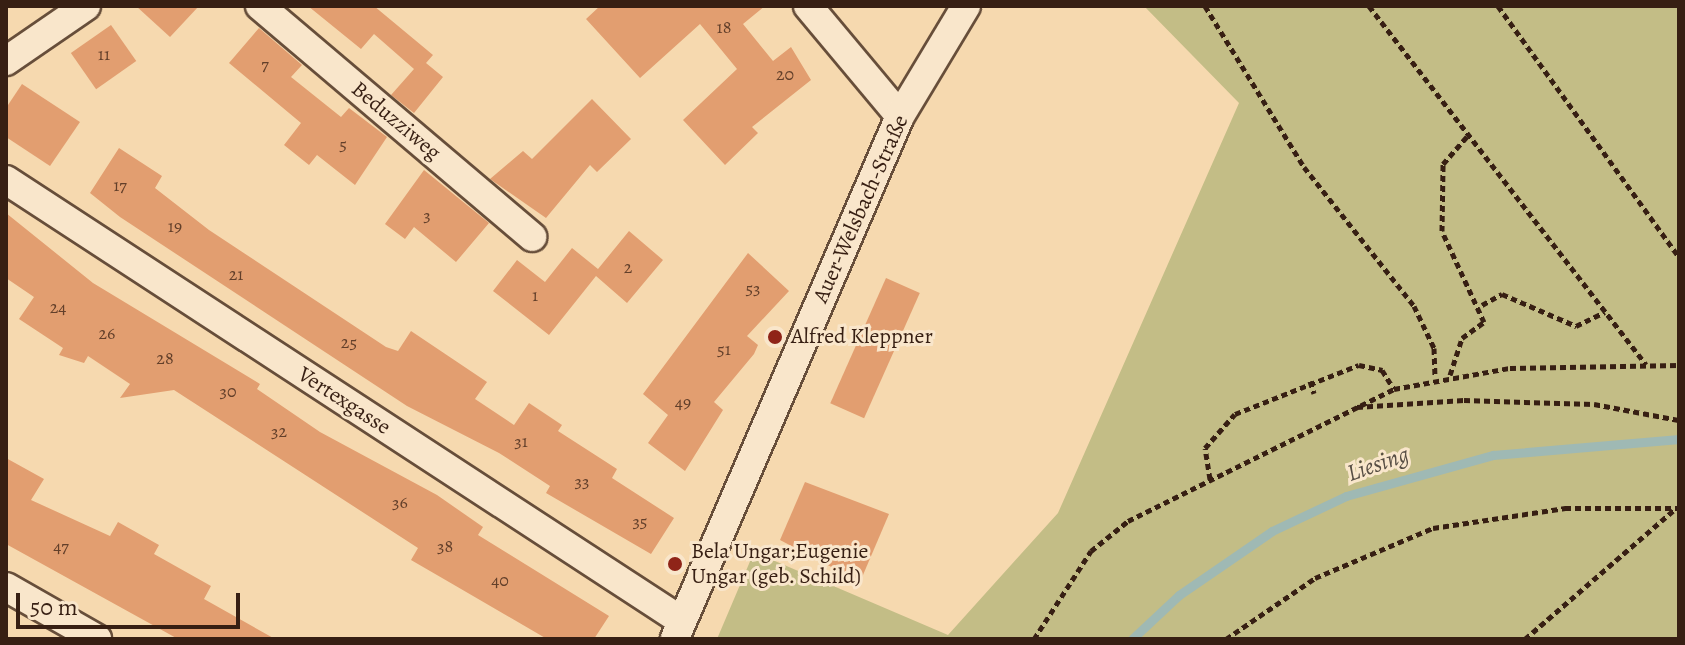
<!DOCTYPE html>
<meta charset="utf-8">
<style>
body{margin:0}
#map{position:relative;width:1685px;height:645px;overflow:hidden;background:#f6d9af;font-family:Alegreya,serif}
div>[style]{position:absolute}
[style*='--x']{left:calc(var(--x)*1px);top:calc(var(--y)*1px);width:calc(var(--w)*1px);rotate:calc(var(--a)*1deg)}
.green>*{inset:0;background:#c3bd86}
.stream>*{height:9px;margin:-4.5px;padding:0 4.5px;transform-origin:4.5px;border-radius:4.5px;background:#9fb9b4}
.building>*{inset:0;background:#e29e70;transform-origin:0 0}
.path>*{height:5px;margin-top:-2.5px;transform-origin:0;background:repeating-linear-gradient(90deg,#371f13 0 6px,transparent 0 10px)}
.roads{filter:drop-shadow(2px 0 #674e3a) drop-shadow(-2px 0 #674e3a) drop-shadow(0 2px #674e3a) drop-shadow(0 -2px #674e3a)}
.minor>*{height:28px;margin:-14px;padding:0 14px;transform-origin:14px;border-radius:14px;background:#f9e6cb}
.dots>*{width:22px;height:22px;translate:-50% -50%;box-sizing:border-box;border:4px solid #f9e6cb;border-radius:50%}
span{translate:-50% -50%;white-space:nowrap;text-align:center;line-height:1.15;-webkit-text-stroke:6px #f9e6cb;paint-order:stroke}
.number-label{font-size:18px;color:#623f2a}
.number-label span{-webkit-text-stroke-width:0}
.street-label{font-size:22px;color:#371f13}
.poi-label{font-size:22px;color:#371f13}
.left{translate:0 -50%;text-align:left}
.water-label{font-size:24px;color:#564d43;font-style:italic}
.frame{position:absolute;inset:0;border:8px solid #371f13;pointer-events:none}
.scale{position:absolute;left:16px;top:593px;width:224px;height:36px;box-sizing:border-box;border:4px solid #371f13;border-top:0;padding-left:10px;font-size:24px;line-height:28px;white-space:nowrap;color:#371f13;-webkit-text-stroke:6px #f9e6cb;paint-order:stroke}
</style>
<div id="map">
<div class="green">
<div style="clip-path:polygon(1144px 6px,1679px 6px,1679px 639px,717px 639px,754px 552px,948px 635px,1058px 513px,1239px 103px)"></div>
</div>
<div class="stream">
<div style="--x:1132;--y:639;--w:64;--a:-43.1"></div>
<div style="--x:1179;--y:595;--w:113;--a:-34.5"></div>
<div style="--x:1272;--y:531;--w:82;--a:-25.3"></div>
<div style="--x:1346;--y:496;--w:153;--a:-15.6"></div>
<div style="--x:1493;--y:455;--w:187;--a:-4.9"></div>
</div>
<div class="building">
<div style="clip-path:polygon(136px 6px,199px 6px,170px 37px)"></div>
<div style="clip-path:polygon(308px 6px,374px 6px,433px 55px,426px 63px,443px 77px,414px 113px,391px 95px,414px 69px,374px 34px,361px 49px)"></div>
<div style="clip-path:polygon(600px 6px,765px 6px,743px 24px,773px 61px,791px 47px,811px 80px,752px 127px,758px 133px,725px 165px,683px 120px,737px 69px,700px 24px,640px 78px,586px 19px)"></div>
<div style="left:111px;top:25px;width:44px;height:49px;rotate:55deg"></div>
<div style="clip-path:polygon(259px 28px,302px 65px,291px 77px,341px 117px,349px 108px,387px 137px,355px 185px,317px 155px,309px 165px,284px 145px,301px 123px,229px 63px)"></div>
<div style="clip-path:polygon(22px 84px,80px 122px,50px 166px,6px 137px,6px 108px)"></div>
<div style="clip-path:polygon(592px 99px,631px 139px,597px 172px,590px 165px,546px 218px,490px 179px,523px 151px,532px 159px)"></div>
<div style="clip-path:polygon(119px 148px,162px 176px,155px 188px,209px 230px,386px 347px,398px 351px,411px 331px,487px 382px,475px 399px,514px 425px,529px 403px,562px 425px,558px 431px,617px 469px,612px 478px,674px 518px,651px 554px,546px 493px,550px 486px,499px 453px,407px 406px,120px 217px,90px 193px)"></div>
<div style="clip-path:polygon(424px 170px,489px 223px,456px 262px,414px 227px,405px 239px,385px 224px)"></div>
<div style="clip-path:polygon(6px 213px,93px 283px,260px 384px,257px 389px,320px 432px,437px 495px,483px 527px,478px 535px,609px 616px,594px 639px,547px 639px,449px 582px,411px 560px,418px 548px,174px 390px,120px 398px,130px 384px,88px 356px,84px 363px,59px 355px,63px 348px,19px 319px,34px 297px,6px 278px)"></div>
<div style="clip-path:polygon(629px 231px,663px 260px,627px 303px,596px 276px,549px 335px,493px 291px,517px 260px,545px 282px,572px 248px,598px 269px)"></div>
<div style="clip-path:polygon(748px 253px,789px 291px,747px 336px,758px 345px,754px 354px,714px 402px,723px 410px,685px 471px,648px 443px,668px 415px,643px 394px)"></div>
<div style="left:886px;top:278px;width:37px;height:137px;rotate:24deg"></div>
<div style="clip-path:polygon(6px 458px,44px 479px,31px 500px,110px 536px,118px 522px,159px 545px,154px 554px,211px 586px,204px 599px,275px 639px,178px 639px,6px 544px)"></div>
<div style="clip-path:polygon(805px 482px,889px 514px,860px 582px,780px 540px)"></div>
</div>
<div class="path">
<div style="--x:1205;--y:6;--w:189;--a:58.4"></div>
<div style="--x:1304;--y:167;--w:177;--a:51.6"></div>
<div style="--x:1414;--y:306;--w:47;--a:64.5"></div>
<div style="--x:1434;--y:348;--w:28;--a:88"></div>
<div style="--x:1369;--y:6;--w:453;--a:52.3"></div>
<div style="--x:1498;--y:6;--w:309;--a:54.2"></div>
<div style="--x:1482;--y:305;--w:23;--a:-29"></div>
<div style="--x:1502;--y:294;--w:81;--a:23.4"></div>
<div style="--x:1576;--y:326;--w:32;--a:-26"></div>
<div style="--x:1450;--y:375;--w:39;--a:-72"></div>
<div style="--x:1462;--y:338;--w:27;--a:-36"></div>
<div style="--x:1484;--y:322;--w:100;--a:-114.8"></div>
<div style="--x:1442;--y:231;--w:67;--a:-89.1"></div>
<div style="--x:1443;--y:164;--w:40;--a:-49"></div>
<div style="--x:1310;--y:381;--w:13;--a:72"></div>
<div style="--x:1357;--y:407;--w:107;--a:-3.7"></div>
<div style="--x:1464;--y:400;--w:130;--a:1.8"></div>
<div style="--x:1594;--y:404;--w:86;--a:10.7"></div>
<div style="--x:1210;--y:479;--w:31;--a:-99"></div>
<div style="--x:1205;--y:448;--w:45;--a:-48.6"></div>
<div style="--x:1235;--y:414;--w:133;--a:-21.6"></div>
<div style="--x:1359;--y:365;--w:24;--a:12"></div>
<div style="--x:1382;--y:370;--w:22;--a:58"></div>
<div style="--x:1034;--y:639;--w:105;--a:-57.1"></div>
<div style="--x:1091;--y:551;--w:48;--a:-39"></div>
<div style="--x:1128;--y:521;--w:297;--a:-26.4"></div>
<div style="--x:1394;--y:389;--w:118;--a:-10.3"></div>
<div style="--x:1510;--y:368;--w:169;--a:-1"></div>
<div style="--x:1226;--y:639;--w:108;--a:-34.4"></div>
<div style="--x:1315;--y:578;--w:128;--a:-23"></div>
<div style="--x:1433;--y:528;--w:134;--a:-8.6"></div>
<div style="--x:1565;--y:508;--w:114;--a:0"></div>
<div style="--x:1525;--y:639;--w:198;--a:-40.9"></div>
</div>
<div class="roads">
<div class="minor">
<div style="--x:260;--y:6;--w:357;--a:40.3"></div>
<div style="--x:808;--y:6;--w:143;--a:50.1"></div>
<div style="--x:6;--y:61;--w:97;--a:-34.5"></div>
<div style="--x:6;--y:180;--w:807;--a:33.12"></div>
<div style="--x:6;--y:587;--w:105;--a:29.7"></div>
<div style="--x:675;--y:638;--w:568;--a:-66.68"></div>
<div style="--x:900;--y:116;--w:128;--a:-59"></div>
</div>
</div>
<div class="dots">
<div style="left:775px;top:337px;background:#8f2418"></div>
<div style="left:675px;top:564px;background:#8f2418"></div>
</div>
<div class="number-label">
<span style="left:724px;top:27px">18</span>
<span style="left:104px;top:54px">11</span>
<span style="left:265px;top:64px">7</span>
<span style="left:785px;top:74px">20</span>
<span style="left:343px;top:144px">5</span>
<span style="left:120px;top:185px">17</span>
<span style="left:427px;top:215px">3</span>
<span style="left:175px;top:226px">19</span>
<span style="left:628px;top:267px">2</span>
<span style="left:236px;top:274px">21</span>
<span style="left:753px;top:288px">53</span>
<span style="left:535px;top:295px">1</span>
<span style="left:58px;top:307px">24</span>
<span style="left:107px;top:333px">26</span>
<span style="left:349px;top:342px">25</span>
<span style="left:724px;top:349px">51</span>
<span style="left:165px;top:358px">28</span>
<span style="left:228px;top:391px">30</span>
<span style="left:683px;top:402px">49</span>
<span style="left:279px;top:431px">32</span>
<span style="left:521px;top:441px">31</span>
<span style="left:582px;top:481px">33</span>
<span style="left:400px;top:502px">36</span>
<span style="left:640px;top:521px">35</span>
<span style="left:61px;top:546px">47</span>
<span style="left:445px;top:546px">38</span>
<span style="left:500px;top:580px">40</span>
</div>
<div class="street-label">
<span style="left:396px;top:121px;rotate:40deg">Beduzziweg</span>
<span style="left:861px;top:209px;rotate:-66deg">Auer-Welsbach-Straße</span>
<span style="left:344px;top:401px;rotate:33deg">Vertexgasse</span>
</div>
<div class="poi-label">
<span class="left" style="left:791px;top:337px">Alfred Kleppner</span>
<span class="left" style="left:691px;top:564px">Bela Ungar;Eugenie<br>Ungar (geb. Schild)</span>
</div>
<div class="water-label">
<span style="left:1378px;top:464px;rotate:-19deg">Liesing</span>
</div>
<div class="frame"></div>
<div class="scale">50 m</div>
</div>
